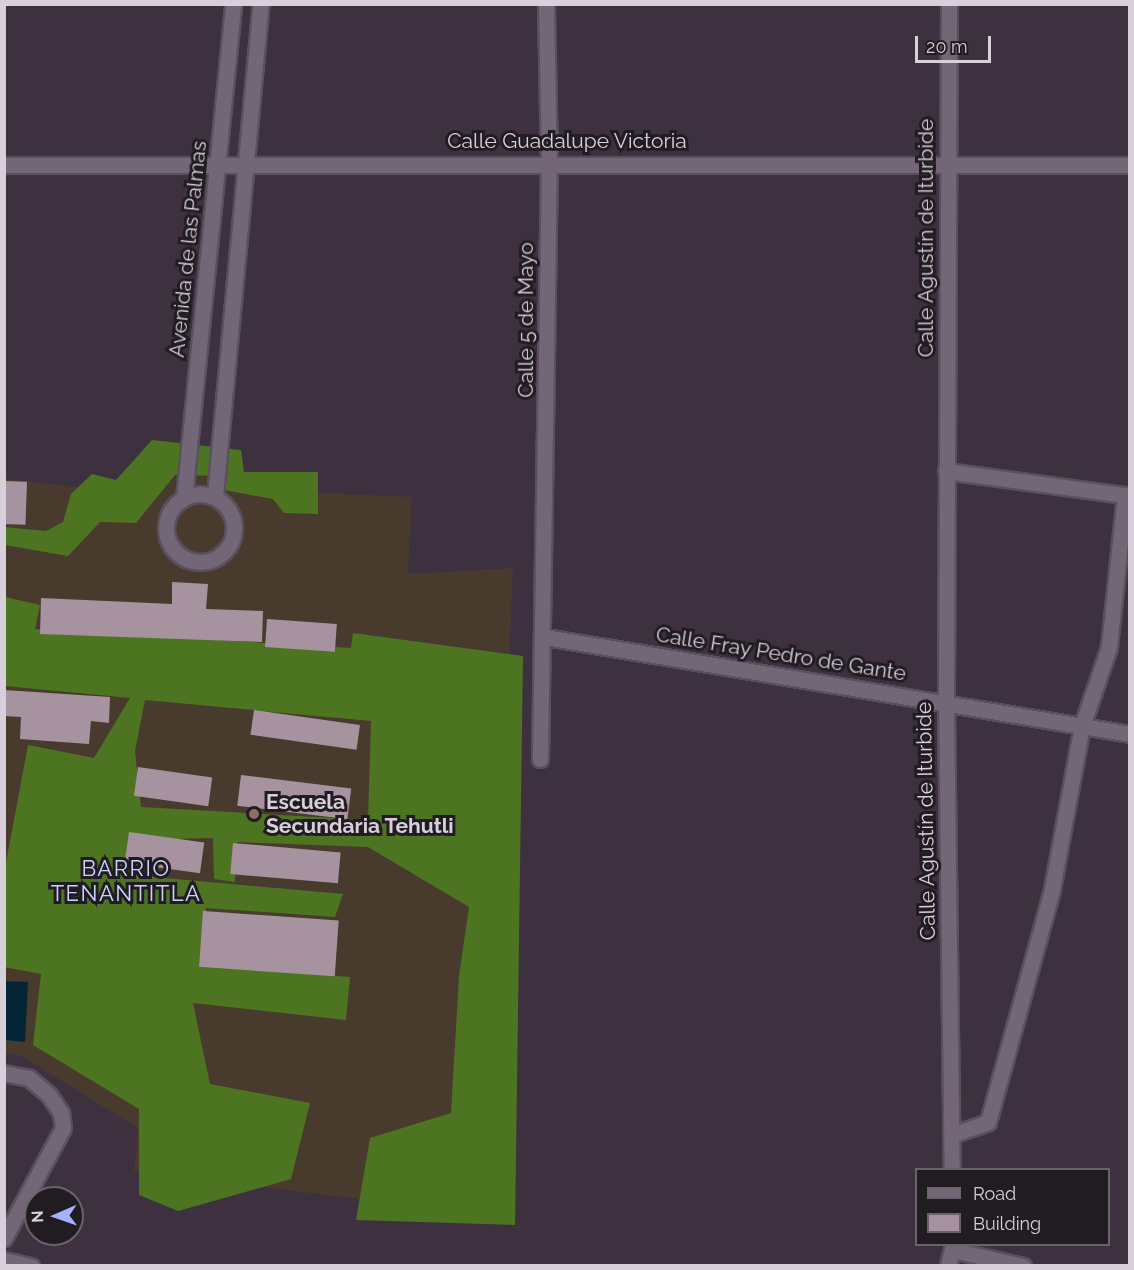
<!DOCTYPE html>
<meta charset="utf-8">
<style>
body{margin:0}
#map{position:relative;width:1134px;height:1270px;overflow:hidden;background:#3d3140;font-family:Raleway,sans-serif}
div>[style]{position:absolute}
[style*='--x']{left:calc(var(--x)*1px);top:calc(var(--y)*1px);width:calc(var(--w)*1px);rotate:calc(var(--a)*1deg)}
.education>*{inset:0;background:#483b2d}
.forest>*{inset:0;background:#4d7521}
.water>*{inset:0;background:#032535}
.building>*{inset:0;background:#a7939f;transform-origin:0 0}
.roads{filter:drop-shadow(2px 0 #59505d) drop-shadow(-2px 0 #59505d) drop-shadow(0 2px #59505d) drop-shadow(0 -2px #59505d)}
.street>*{height:15px;margin:-7.5px;padding:0 7.5px;transform-origin:7.5px;border-radius:7.5px;background:#736677}
.street>.ring{margin:-7.5px;padding:0;box-sizing:content-box;background:none;border:15px solid #736677;border-radius:50%}
.dots>*{width:16px;height:16px;translate:-50% -50%;box-sizing:border-box;border:3px solid #211b22;border-radius:50%}
span{translate:-50% -50%;white-space:nowrap;text-align:center;line-height:1.15;-webkit-text-stroke:6px #211b22;paint-order:stroke}
.street-label{font-size:21px;color:#d7d0da}
.poi-label{font-size:21px;color:#d7d0da;font-weight:700}
.left{translate:0 -50%;text-align:left}
.neighbourhood-label{font-size:22px;color:#cad3fe;letter-spacing:1.5px}
.frame{position:absolute;inset:0;border:6px solid #d7d0da;pointer-events:none}
.legend{position:absolute;left:915px;top:1168px;width:195px;height:78px;box-sizing:border-box;background:#211b22;border:2px solid #6a636c;margin:0;padding:8px 10px;list-style:none;font-size:18px;color:#d7d0da}
.legend li{display:flex;align-items:center;gap:12px;height:30px}
.legend b{width:30px;border:2px solid #6a636c}
.north{position:absolute;left:24px;top:1186px;width:60px;height:60px;box-sizing:border-box;background:#211b22;border:2px solid #6a636c;border-radius:50%;rotate:268deg;font-size:16px;font-weight:700;line-height:24px;text-align:center;color:#d7d0da}
.north::after{content:'';display:block;margin:auto;width:21px;height:27px;background:#a4b2fc;clip-path:polygon(50% 0,100% 100%,50% 72%,0 100%)}
.scale{position:absolute;left:915px;top:36px;width:76px;height:27px;box-sizing:border-box;border:3px solid #d7d0da;border-top:0;padding-left:8px;font-size:18px;line-height:21px;white-space:nowrap;color:#d7d0da;-webkit-text-stroke:4px #211b22;paint-order:stroke}
</style>
<div id="map">
<div class="education">
<div style="clip-path:polygon(158px 457px,232px 467px,233px 489px,412px 497px,408px 574px,513px 568px,486px 1215px,134px 1171px,138px 1128px,22px 1056px,5px 1053px,4px 479px,123px 492px)"></div>
</div>
<div class="forest">
<div style="clip-path:polygon(152px 440px,241px 450px,244px 472px,318px 472px,318px 514px,284px 513px,273px 499px,224px 490px,223px 476px,175px 475px,136px 523px,100px 522px,68px 556px,5px 545px,4px 527px,46px 531px,63px 522px,71px 494px,92px 474px,116px 480px)"></div>
<div style="clip-path:polygon(evenodd,5px 597px,40px 605px,35px 629px,351px 648px,353px 633px,523px 656px,515px 1225px,356px 1220px,370px 1138px,451px 1113px,459px 976px,469px 907px,368px 847px,237px 842px,235px 882px,214px 879px,213px 838px,129px 840px,131px 875px,343px 894px,335px 917px,206px 908px,204px 966px,350px 977px,346px 1020px,193px 1003px,210px 1084px,310px 1103px,291px 1179px,178px 1211px,139px 1195px,139px 1109px,33px 1045px,41px 974px,4px 967px,5px 868px,28px 745px,94px 758px,130px 698px,5px 686px,5px 597px,145px 700px,371px 721px,368px 820px,141px 807px,135px 751px,145px 700px)"></div>
</div>
<div class="water">
<div style="clip-path:polygon(4px 981px,28px 982px,25px 1042px,5px 1040px)"></div>
</div>
<div class="building">
<div style="left:4px;top:481px;width:23px;height:43px;rotate:2deg"></div>
<div style="clip-path:polygon(172px 582px,208px 584px,206px 609px,263px 611px,262px 642px,40px 634px,41px 598px,172px 604px)"></div>
<div style="left:267px;top:619px;width:70px;height:28px;rotate:4deg"></div>
<div style="clip-path:polygon(4px 690px,110px 697px,109px 723px,91px 721px,89px 744px,20px 739px,21px 717px,4px 716px)"></div>
<div style="left:254px;top:710px;width:107px;height:25px;rotate:8deg"></div>
<div style="left:138px;top:767px;width:75px;height:29px;rotate:8deg"></div>
<div style="left:241px;top:775px;width:111px;height:31px;rotate:7deg"></div>
<div style="left:129px;top:832px;width:76px;height:31px;rotate:8deg"></div>
<div style="left:233px;top:843px;width:108px;height:31px;rotate:5deg"></div>
<div style="left:203px;top:911px;width:136px;height:56px;rotate:4deg"></div>
</div>
<div class="roads">
<div class="street">
<div style="--x:949;--y:4;--w:698;--a:90.25"></div>
<div style="--x:946;--y:702;--w:468;--a:89.3"></div>
<div style="--x:4;--y:165;--w:1126;--a:0"></div>
<div style="--x:946;--y:471;--w:186;--a:7.7"></div>
<div class="ring" style="left:166px;top:494px;width:53px;height:53px"></div>
<div style="--x:215;--y:496;--w:494;--a:-84.7"></div>
<div style="--x:184;--y:498;--w:496;--a:-84.3"></div>
<div style="--x:545;--y:637;--w:593;--a:9.41"></div>
<div style="--x:540;--y:759;--w:597;--a:-89.14"></div>
<div style="--x:549;--y:162;--w:158;--a:-91.1"></div>
<div style="--x:4;--y:1073;--w:25;--a:11"></div>
<div style="--x:29;--y:1078;--w:26;--a:40"></div>
<div style="--x:49;--y:1095;--w:22;--a:56"></div>
<div style="--x:61;--y:1113;--w:15;--a:82"></div>
<div style="--x:63;--y:1128;--w:125;--a:118.2"></div>
<div style="--x:951;--y:1135;--w:39;--a:-19"></div>
<div style="--x:988;--y:1122;--w:242;--a:-74.6"></div>
<div style="--x:1052;--y:889;--w:166;--a:-79.6"></div>
<div style="--x:1082;--y:726;--w:83;--a:-71.1"></div>
<div style="--x:1109;--y:647;--w:152;--a:-84"></div>
<div style="--x:953;--y:1250;--w:72;--a:12.9"></div>
<div style="--x:4;--y:1260;--w:28;--a:13"></div>
<div style="--x:948;--y:1266;--w:23;--a:-77"></div>
</div>
</div>
<div class="dots">
<div style="left:254px;top:814px;background:#8d6e63"></div>
</div>
<div class="street-label">
<span style="left:567px;top:141px">Calle Guadalupe Victoria</span>
<span style="left:926px;top:238px;rotate:-90deg">Calle Agustín de Iturbide</span>
<span style="left:188px;top:249px;rotate:-84deg">Avenida de las Palmas</span>
<span style="left:526px;top:320px;rotate:-90deg">Calle 5 de Mayo</span>
<span style="left:781px;top:654px;rotate:9deg">Calle Fray Pedro de Gante</span>
<span style="left:926px;top:821px;rotate:-91deg">Calle Agustín de Iturbide</span>
</div>
<div class="poi-label">
<span class="left" style="left:266px;top:814px">Escuela<br>Secundaria Tehutli</span>
</div>
<div class="neighbourhood-label">
<span style="left:126px;top:881px">BARRIO<br>TENANTITLA</span>
</div>
<div class="frame"></div>
<ul class="legend">
<li><b style="height:8px;background:#736677"></b>Road</li>
<li><b style="height:16px;background:#a7939f"></b>Building</li>
</ul>
<div class="north">N</div>
<div class="scale">20 m</div>
</div>
